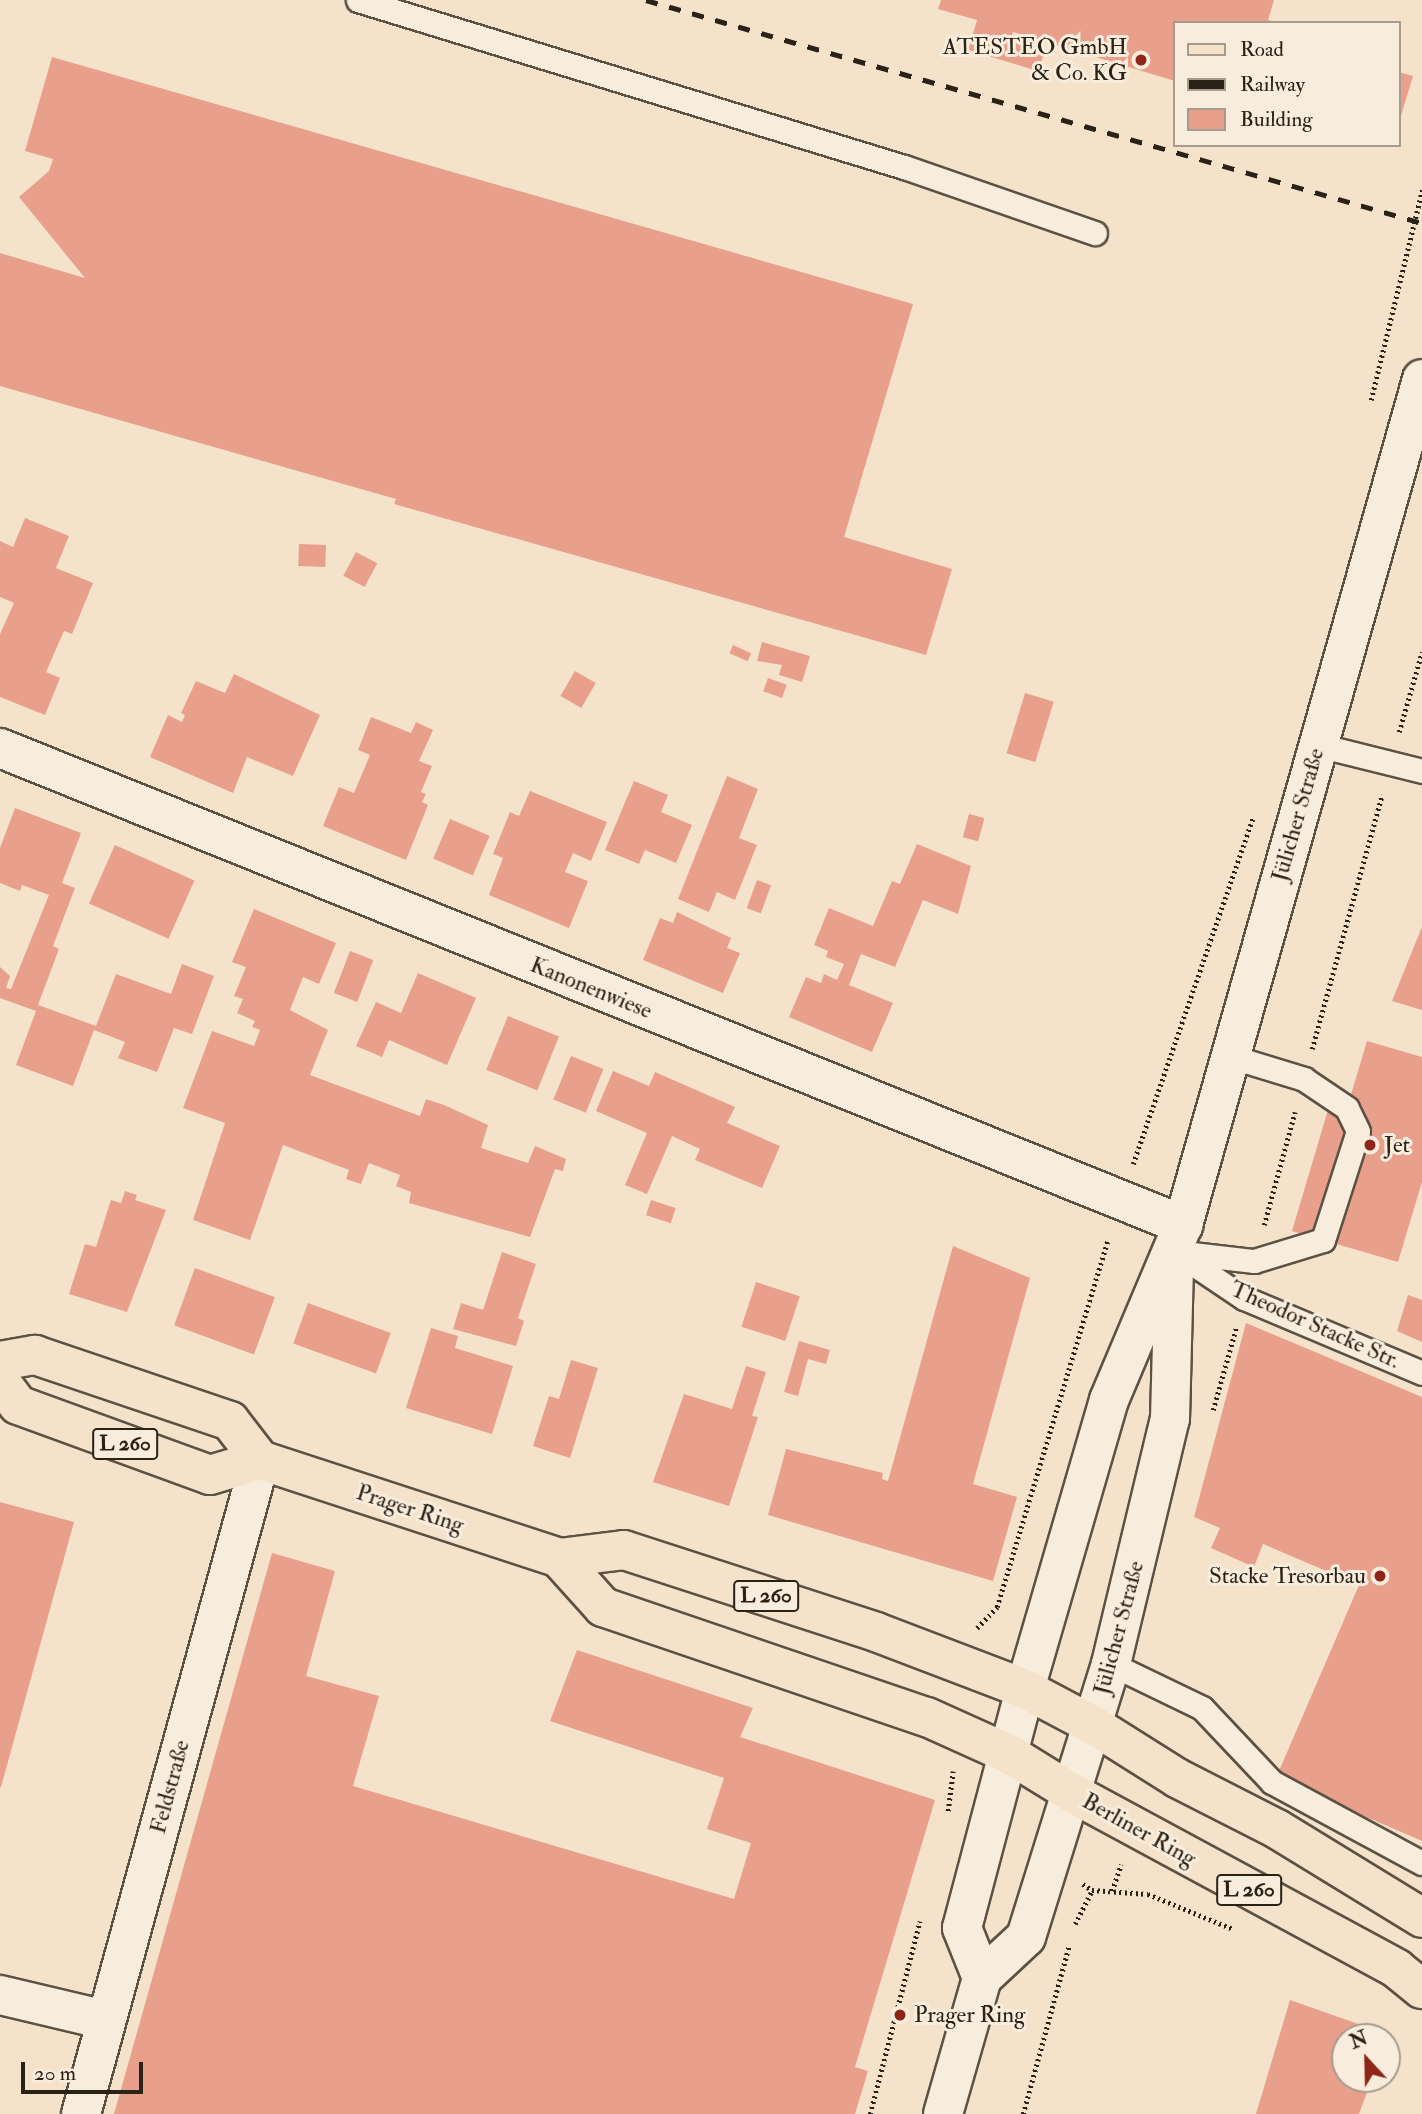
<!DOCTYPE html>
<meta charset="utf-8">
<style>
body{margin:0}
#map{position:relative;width:1422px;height:2114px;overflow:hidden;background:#f4e3ca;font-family:"IM FELL Double Pica",serif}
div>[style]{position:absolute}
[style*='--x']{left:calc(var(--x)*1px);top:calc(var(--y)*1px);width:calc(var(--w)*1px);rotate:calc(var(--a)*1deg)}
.building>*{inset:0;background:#e8a08c;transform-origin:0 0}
.path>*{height:4.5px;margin-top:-2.25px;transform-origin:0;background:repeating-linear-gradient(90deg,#2a2117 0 2px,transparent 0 5.5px)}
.roads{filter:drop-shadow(2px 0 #5c5244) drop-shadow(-2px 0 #5c5244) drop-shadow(0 2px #5c5244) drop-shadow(0 -2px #5c5244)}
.service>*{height:23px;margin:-11.5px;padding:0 11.5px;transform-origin:11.5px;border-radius:11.5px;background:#f8eddd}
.minor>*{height:38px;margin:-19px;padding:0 19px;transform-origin:19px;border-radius:19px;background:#f8eddd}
.secondary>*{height:38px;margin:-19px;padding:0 19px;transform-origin:19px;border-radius:19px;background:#f8eddd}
.primary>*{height:38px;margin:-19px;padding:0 19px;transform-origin:19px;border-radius:19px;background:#f4e3ca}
.rail>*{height:5px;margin-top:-2.5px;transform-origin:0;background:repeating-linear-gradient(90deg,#2a2117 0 12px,transparent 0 24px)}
.dots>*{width:19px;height:19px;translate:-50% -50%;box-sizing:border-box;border:4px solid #f8eddd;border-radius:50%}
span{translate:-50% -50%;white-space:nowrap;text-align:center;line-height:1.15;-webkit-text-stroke:6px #f8eddd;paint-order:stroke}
.shield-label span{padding:2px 5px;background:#f8eddd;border:2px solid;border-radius:5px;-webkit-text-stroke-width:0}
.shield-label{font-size:21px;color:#2a2117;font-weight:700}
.poi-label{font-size:23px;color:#2a2117}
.right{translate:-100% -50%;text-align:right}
.left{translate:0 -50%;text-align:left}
.street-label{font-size:23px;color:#2a2117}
.legend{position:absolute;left:1173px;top:21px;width:228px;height:126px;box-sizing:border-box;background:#f8eddd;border:2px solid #a69b8e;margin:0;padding:9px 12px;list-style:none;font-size:21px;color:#2a2117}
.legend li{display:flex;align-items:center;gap:14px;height:35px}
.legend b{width:35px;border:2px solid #a69b8e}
.north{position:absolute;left:1331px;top:2023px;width:70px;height:70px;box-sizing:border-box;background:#f8eddd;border:2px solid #a69b8e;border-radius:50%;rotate:338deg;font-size:19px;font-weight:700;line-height:28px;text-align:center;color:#2a2117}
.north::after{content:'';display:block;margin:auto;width:24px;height:32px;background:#8f2418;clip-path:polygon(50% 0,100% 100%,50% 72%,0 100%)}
.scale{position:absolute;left:21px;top:2062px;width:122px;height:32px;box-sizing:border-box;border:4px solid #2a2117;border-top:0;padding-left:9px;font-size:21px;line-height:24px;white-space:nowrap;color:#2a2117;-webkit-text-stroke:5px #f8eddd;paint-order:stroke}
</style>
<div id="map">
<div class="building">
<div style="clip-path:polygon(941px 0,1274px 0,1268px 20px,1274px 22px,1175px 23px,1175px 81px,1013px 32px,1010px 41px,1045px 51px,1038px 71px,968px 50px,977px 20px,938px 9px)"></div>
<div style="clip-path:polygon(52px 57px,913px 304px,844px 537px,952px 569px,926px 655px,394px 504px,396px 499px,0 386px,0 253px,85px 278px,19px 197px,49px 171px,53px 159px,25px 151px)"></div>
<div style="clip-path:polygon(1399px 72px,1413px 76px,1400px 119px,1399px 119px)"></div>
<div style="clip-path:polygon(25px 518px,69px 536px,56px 568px,93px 583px,72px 634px,64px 631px,46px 672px,60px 678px,45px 715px,0 697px,0 634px,14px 603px,0 597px,0 541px,13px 547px)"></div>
<div style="left:299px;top:544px;width:27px;height:22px;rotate:2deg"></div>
<div style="left:356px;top:552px;width:24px;height:27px;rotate:28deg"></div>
<div style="clip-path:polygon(762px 642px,810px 656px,802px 682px,779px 675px,782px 665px,757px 661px)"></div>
<div style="left:733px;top:645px;width:20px;height:9px;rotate:24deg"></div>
<div style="left:575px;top:671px;width:24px;height:29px;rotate:30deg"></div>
<div style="clip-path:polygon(234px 674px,320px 715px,293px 776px,247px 757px,233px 793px,150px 757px,168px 715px,182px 722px,185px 715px,181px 713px,196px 681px,225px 693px)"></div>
<div style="left:768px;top:678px;width:20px;height:14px;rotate:20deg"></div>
<div style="left:1025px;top:693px;width:30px;height:63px;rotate:17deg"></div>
<div style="clip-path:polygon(371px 717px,411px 733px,416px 722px,433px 730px,419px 761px,432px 766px,421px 792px,426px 794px,422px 802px,428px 805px,406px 860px,323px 826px,339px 787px,354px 793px,370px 755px,358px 750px)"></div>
<div style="clip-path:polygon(727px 776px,758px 789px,739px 838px,757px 845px,735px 900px,717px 892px,709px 912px,678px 899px)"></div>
<div style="clip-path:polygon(634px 781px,668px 795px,661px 812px,692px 825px,676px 863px,645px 850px,639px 864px,605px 850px)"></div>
<div style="clip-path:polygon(530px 791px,607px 822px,591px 861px,573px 853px,565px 872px,588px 881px,569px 928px,489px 895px,503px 858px,493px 854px,510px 812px,519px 816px)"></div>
<div style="clip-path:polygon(15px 808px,81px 833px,62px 883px,75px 888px,53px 946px,59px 949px,38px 1005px,96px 1026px,116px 974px,171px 994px,182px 964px,214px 976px,192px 1034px,174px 1028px,157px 1072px,118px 1058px,125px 1042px,94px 1030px,73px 1086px,16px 1065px,36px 1011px,0 998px,0 967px,10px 976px,6px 988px,11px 989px,49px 895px,22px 885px,20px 891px,0 883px,0 848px)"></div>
<div style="left:969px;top:814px;width:16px;height:24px;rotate:15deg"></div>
<div style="left:450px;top:819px;width:43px;height:43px;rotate:23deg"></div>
<div style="clip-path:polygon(917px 844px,971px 866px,958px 914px,923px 900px,895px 967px,861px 954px,849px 985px,893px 1003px,872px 1052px,789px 1017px,806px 977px,821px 983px,824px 974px,837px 980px,844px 964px,826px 957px,828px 951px,814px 945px,829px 908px,873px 926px,892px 881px,900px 884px)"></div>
<div style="left:115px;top:845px;width:87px;height:64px;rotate:24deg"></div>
<div style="left:757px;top:880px;width:15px;height:30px;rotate:20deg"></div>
<div style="clip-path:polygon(254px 909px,336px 943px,319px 984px,303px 977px,290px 1010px,328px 1030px,310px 1075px,420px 1116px,426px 1099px,444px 1105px,488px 1125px,481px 1148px,528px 1163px,535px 1146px,566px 1159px,563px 1171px,555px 1169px,530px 1237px,409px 1203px,411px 1192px,396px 1186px,400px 1175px,369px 1163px,361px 1184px,346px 1179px,349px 1170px,283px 1145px,250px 1240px,193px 1220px,225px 1123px,183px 1108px,212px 1031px,254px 1046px,260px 1030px,252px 1027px,255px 1021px,237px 1013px,243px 999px,234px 996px,246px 967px,232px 962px)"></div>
<div style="clip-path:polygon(677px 912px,731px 938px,727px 948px,740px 953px,723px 993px,643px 960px,660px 918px,673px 923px)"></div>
<div style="clip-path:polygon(1422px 927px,1422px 1010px,1392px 1001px)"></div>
<div style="left:350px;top:951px;width:25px;height:45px;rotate:21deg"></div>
<div style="clip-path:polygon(418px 973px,476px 998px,447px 1065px,389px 1040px,382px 1057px,356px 1046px,376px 1002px,401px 1013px)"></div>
<div style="left:508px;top:1016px;width:55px;height:58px;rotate:22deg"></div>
<div style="clip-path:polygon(1367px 1041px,1422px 1057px,1422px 1182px,1398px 1262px,1292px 1231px,1330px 1103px,1347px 1108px)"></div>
<div style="left:571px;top:1056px;width:35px;height:47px;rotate:22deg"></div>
<div style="clip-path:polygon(613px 1071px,649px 1086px,655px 1072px,735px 1107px,727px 1123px,780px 1146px,762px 1188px,695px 1160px,700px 1149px,672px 1136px,647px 1194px,625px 1185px,647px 1133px,596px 1111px)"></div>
<div style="clip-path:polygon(125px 1191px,137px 1195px,135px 1200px,166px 1210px,127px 1312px,69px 1294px,85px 1244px,96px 1247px,111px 1200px,121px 1203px)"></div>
<div style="left:651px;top:1200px;width:26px;height:16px;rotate:18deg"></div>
<div style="clip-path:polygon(953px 1246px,1030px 1278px,973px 1484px,1017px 1497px,993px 1581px,768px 1515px,786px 1449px,883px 1473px,882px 1479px,888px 1481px)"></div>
<div style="clip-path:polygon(502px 1252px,536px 1264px,518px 1318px,524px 1321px,516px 1346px,453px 1329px,461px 1303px,483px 1310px)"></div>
<div style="left:195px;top:1268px;width:85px;height:61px;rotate:20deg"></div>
<div style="left:756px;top:1282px;width:46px;height:47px;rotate:18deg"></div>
<div style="clip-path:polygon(1408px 1295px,1422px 1300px,1422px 1342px,1397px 1331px)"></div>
<div style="left:308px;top:1303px;width:88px;height:43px;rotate:20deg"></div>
<div style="clip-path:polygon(1246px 1323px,1422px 1397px,1422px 1841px,1276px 1778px,1359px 1585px,1263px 1544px,1254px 1567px,1211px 1548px,1220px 1528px,1194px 1517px)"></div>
<div style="clip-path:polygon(431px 1328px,458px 1336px,455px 1348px,513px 1366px,492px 1434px,406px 1408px)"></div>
<div style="clip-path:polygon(799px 1341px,830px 1350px,826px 1364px,808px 1359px,798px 1396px,784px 1392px)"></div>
<div style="clip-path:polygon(571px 1360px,598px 1368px,570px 1458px,533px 1446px,549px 1396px,559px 1399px)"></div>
<div style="clip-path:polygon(746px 1366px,766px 1372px,752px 1416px,758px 1417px,729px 1506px,653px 1482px,684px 1394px,732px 1409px)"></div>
<div style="clip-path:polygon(0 1502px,74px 1522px,1px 1787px,0 1787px)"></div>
<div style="clip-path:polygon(272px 1553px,335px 1571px,306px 1676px,379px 1696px,353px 1786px,734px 1899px,751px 1843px,707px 1829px,724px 1778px,550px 1721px,577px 1650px,753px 1708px,740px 1737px,935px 1800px,855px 2067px,868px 2071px,855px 2114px,114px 2114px)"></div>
<div style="clip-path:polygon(1290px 2000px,1387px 2034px,1345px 2037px,1345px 2079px,1372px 2079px,1359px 2114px,1256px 2114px)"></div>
</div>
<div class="path">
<div style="--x:1371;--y:400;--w:216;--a:-76.3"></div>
<div style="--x:1399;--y:732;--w:83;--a:-74"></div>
<div style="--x:1312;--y:1049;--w:264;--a:-74.6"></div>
<div style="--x:1133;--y:1164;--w:366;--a:-70.9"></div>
<div style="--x:1264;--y:1225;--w:117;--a:-74.7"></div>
<div style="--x:1213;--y:1410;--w:85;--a:-74.3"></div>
<div style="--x:977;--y:1628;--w:29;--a:-46"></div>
<div style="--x:997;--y:1607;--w:384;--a:-73.2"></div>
<div style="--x:948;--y:1811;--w:40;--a:-82.9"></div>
<div style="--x:1083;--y:1884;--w:11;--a:34"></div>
<div style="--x:1092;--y:1890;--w:56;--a:4.1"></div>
<div style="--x:1148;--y:1894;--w:92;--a:22.4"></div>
<div style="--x:1112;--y:1891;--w:28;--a:-71"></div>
<div style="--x:1075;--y:1924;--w:38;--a:-63"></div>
<div style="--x:870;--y:2114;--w:199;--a:-75.5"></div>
<div style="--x:1023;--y:2114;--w:174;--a:-74.7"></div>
</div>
<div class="roads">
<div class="service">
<div style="--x:358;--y:0;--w:571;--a:17.01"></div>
<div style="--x:904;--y:167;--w:202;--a:19.1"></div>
<div style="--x:1318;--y:745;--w:107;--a:14"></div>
<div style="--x:1175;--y:1252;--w:80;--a:6.5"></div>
<div style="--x:1254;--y:1261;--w:72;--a:-16.9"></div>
<div style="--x:1323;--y:1240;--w:114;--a:-72.2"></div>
<div style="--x:1358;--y:1131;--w:25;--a:-116"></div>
<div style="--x:1347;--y:1108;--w:52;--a:-146"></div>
<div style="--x:1304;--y:1079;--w:78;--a:-163"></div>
<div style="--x:1177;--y:1253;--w:81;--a:33.9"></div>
<div style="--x:1244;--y:1298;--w:193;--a:22.8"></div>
<div style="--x:1111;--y:1664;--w:101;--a:25.8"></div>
<div style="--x:1202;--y:1708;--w:102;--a:46.6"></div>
<div style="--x:1272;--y:1782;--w:170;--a:28.4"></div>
</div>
<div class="minor">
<div style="--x:0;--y:748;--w:1276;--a:21.96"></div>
<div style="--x:0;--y:1995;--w:109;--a:13.3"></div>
<div style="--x:81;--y:2114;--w:678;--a:-74.69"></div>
</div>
<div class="secondary">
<div style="--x:982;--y:1978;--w:54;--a:-111.8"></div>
<div style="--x:962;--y:1928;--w:247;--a:-75.2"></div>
<div style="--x:1025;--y:1689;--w:301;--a:-73.8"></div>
<div style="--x:1109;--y:1400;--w:190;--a:-67.1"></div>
<div style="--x:1183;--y:1225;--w:879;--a:-74.22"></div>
<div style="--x:943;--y:2114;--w:141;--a:-74"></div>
<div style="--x:982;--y:1978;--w:60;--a:-43"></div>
<div style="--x:1026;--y:1937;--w:286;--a:-72.7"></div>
<div style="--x:1111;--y:1664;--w:252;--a:-76.5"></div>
<div style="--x:1170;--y:1419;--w:148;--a:-88.5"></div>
</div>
<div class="primary">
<div style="--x:0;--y:1361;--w:36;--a:-10"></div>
<div style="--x:35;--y:1355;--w:206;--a:18.7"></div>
<div style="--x:230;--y:1421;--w:49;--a:52.4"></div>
<div style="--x:260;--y:1460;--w:315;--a:18.1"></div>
<div style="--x:559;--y:1558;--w:65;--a:-7"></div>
<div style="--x:624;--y:1550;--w:265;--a:18"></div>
<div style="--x:876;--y:1632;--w:160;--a:20.9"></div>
<div style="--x:1025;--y:1689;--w:77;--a:27.9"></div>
<div style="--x:1093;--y:1725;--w:99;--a:32.2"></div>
<div style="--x:1177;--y:1778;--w:112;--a:27"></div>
<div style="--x:1277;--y:1829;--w:170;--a:31.5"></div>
<div style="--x:0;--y:1381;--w:30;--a:53"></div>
<div style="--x:18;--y:1405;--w:204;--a:20"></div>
<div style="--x:210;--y:1475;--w:52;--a:-16.7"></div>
<div style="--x:559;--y:1558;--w:66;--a:48.1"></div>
<div style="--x:603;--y:1607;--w:342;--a:18.8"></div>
<div style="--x:927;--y:1717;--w:90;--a:24.3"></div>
<div style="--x:1009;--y:1754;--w:76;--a:31.6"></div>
<div style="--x:1074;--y:1794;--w:367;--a:28.4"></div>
<div style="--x:1397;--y:1969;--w:32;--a:39"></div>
</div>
</div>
<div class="rail">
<div style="--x:646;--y:0;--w:807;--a:16.03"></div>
</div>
<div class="dots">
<div style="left:1141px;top:60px;background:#8f2418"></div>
<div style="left:1370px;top:1145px;background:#8f2418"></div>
<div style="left:1380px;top:1576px;background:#8f2418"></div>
<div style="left:900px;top:2015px;background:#8f2418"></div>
</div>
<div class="shield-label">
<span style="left:125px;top:1444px">L 260</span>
<span style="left:766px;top:1596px">L 260</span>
<span style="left:1249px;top:1890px">L 260</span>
</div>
<div class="poi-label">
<span class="right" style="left:1127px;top:60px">ATESTEO GmbH<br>&amp; Co. KG</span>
<span class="left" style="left:1384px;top:1145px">Jet</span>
<span class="right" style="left:1366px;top:1576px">Stacke Tresorbau</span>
<span class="left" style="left:914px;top:2015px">Prager Ring</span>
</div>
<div class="street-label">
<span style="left:1298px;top:815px;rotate:-74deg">Jülicher Straße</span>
<span style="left:591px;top:988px;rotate:22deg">Kanonenwiese</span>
<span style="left:1315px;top:1325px;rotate:24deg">Theodor Stacke Str.</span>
<span style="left:410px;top:1509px;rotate:18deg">Prager Ring</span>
<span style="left:1119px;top:1628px;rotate:-75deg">Jülicher Straße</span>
<span style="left:170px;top:1787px;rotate:-75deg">Feldstraße</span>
<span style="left:1139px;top:1830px;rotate:29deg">Berliner Ring</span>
</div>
<ul class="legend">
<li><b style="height:9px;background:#f4e3ca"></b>Road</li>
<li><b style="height:9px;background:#2a2117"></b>Railway</li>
<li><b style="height:19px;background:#e8a08c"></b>Building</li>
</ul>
<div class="north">N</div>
<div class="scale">20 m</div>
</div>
